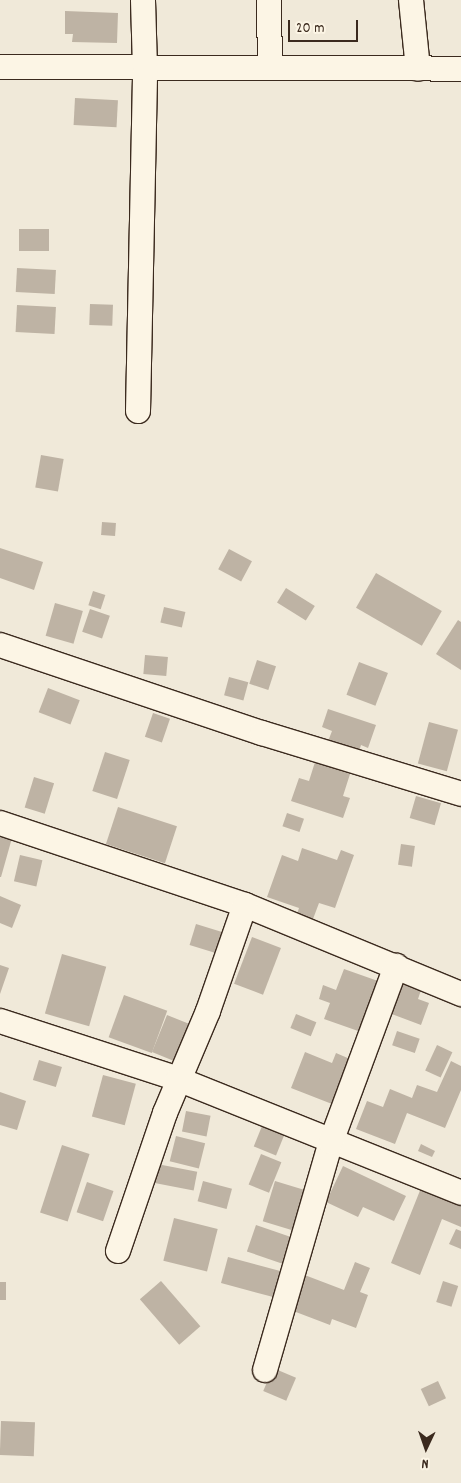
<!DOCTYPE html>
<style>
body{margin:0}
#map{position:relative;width:461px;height:1483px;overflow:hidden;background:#f0e9d9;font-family:Dekko,sans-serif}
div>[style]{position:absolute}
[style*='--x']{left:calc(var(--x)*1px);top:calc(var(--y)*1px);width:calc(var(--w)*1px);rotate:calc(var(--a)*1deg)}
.building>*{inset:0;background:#beb3a4;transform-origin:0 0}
.roads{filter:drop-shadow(1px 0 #3b2a1e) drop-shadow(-1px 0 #3b2a1e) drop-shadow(0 1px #3b2a1e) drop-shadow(0 -1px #3b2a1e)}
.minor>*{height:24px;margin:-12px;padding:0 12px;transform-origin:12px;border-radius:12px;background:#fcf5e5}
span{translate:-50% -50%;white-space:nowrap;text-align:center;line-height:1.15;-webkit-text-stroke:4.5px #fcf5e5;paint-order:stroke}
.north{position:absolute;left:401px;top:1423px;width:50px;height:50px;-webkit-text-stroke:4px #fcf5e5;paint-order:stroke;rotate:183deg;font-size:14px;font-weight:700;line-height:20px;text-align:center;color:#3b2a1e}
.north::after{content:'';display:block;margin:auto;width:18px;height:22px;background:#3b2a1e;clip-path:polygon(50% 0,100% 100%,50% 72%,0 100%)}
.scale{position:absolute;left:288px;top:20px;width:70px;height:22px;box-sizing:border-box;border:2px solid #3b2a1e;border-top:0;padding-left:6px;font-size:15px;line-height:18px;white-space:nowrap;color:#3b2a1e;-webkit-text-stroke:4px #fcf5e5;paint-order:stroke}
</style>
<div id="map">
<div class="building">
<div style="clip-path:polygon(65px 11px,118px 13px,117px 43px,72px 42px,73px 34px,65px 34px)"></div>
<div style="left:75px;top:98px;width:43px;height:27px;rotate:3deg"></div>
<div style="left:49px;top:229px;width:22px;height:30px;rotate:90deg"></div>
<div style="left:17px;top:268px;width:39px;height:24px;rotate:3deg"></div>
<div style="left:90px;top:304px;width:23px;height:21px;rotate:2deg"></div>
<div style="left:17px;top:305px;width:39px;height:27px;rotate:3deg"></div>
<div style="left:41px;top:455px;width:23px;height:33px;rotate:10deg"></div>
<div style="left:102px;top:522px;width:14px;height:13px;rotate:4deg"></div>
<div style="clip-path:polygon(0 548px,43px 562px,34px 590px,0 578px)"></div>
<div style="left:229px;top:549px;width:26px;height:23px;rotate:28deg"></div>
<div style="left:376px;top:573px;width:76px;height:40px;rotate:30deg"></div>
<div style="left:286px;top:588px;width:34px;height:17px;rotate:32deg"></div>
<div style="left:93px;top:591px;width:13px;height:15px;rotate:18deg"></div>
<div style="left:55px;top:603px;width:29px;height:34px;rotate:16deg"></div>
<div style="left:164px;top:607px;width:22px;height:16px;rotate:13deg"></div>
<div style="left:90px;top:609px;width:21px;height:24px;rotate:19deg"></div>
<div style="clip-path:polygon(458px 620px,461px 622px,461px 670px,436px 654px)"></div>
<div style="left:145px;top:655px;width:23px;height:19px;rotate:5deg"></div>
<div style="left:257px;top:660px;width:20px;height:25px;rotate:18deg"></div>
<div style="left:359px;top:662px;width:31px;height:35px;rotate:21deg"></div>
<div style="left:229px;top:677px;width:20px;height:19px;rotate:15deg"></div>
<div style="left:48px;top:688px;width:34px;height:26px;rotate:21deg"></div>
<div style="clip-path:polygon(328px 709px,376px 725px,368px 748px,361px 745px,358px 755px,327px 744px,332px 731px,322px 727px)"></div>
<div style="left:153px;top:713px;width:18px;height:25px;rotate:19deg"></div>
<div style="left:429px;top:722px;width:30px;height:43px;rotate:15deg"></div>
<div style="left:105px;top:752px;width:26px;height:41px;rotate:18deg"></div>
<div style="clip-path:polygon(315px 762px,350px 774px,343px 796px,350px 798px,343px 818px,291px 801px,299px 778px,309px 781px)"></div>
<div style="left:34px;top:777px;width:21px;height:32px;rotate:17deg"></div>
<div style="left:416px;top:796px;width:26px;height:23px;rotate:16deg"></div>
<div style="left:118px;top:807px;width:62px;height:39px;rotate:18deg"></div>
<div style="left:287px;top:813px;width:18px;height:14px;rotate:19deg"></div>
<div style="clip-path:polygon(0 835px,12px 838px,1px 877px,0 877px)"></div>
<div style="left:401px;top:844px;width:14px;height:21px;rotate:8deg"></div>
<div style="clip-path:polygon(302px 848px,337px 860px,341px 850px,354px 855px,335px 908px,319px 903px,313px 919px,297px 914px,299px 908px,267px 897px,282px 855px,298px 861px)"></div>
<div style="left:20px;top:855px;width:23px;height:27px;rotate:13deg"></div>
<div style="clip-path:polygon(0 896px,21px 905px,12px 928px,0 923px)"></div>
<div style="left:196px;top:924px;width:34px;height:22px;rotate:17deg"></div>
<div style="left:252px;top:937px;width:31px;height:50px;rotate:21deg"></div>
<div style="left:62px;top:954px;width:46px;height:62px;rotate:16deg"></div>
<div style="clip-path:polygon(0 965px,9px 968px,0 994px)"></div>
<div style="clip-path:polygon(344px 969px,378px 981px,361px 1032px,324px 1019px,330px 1003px,319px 999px,323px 985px,336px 990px)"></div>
<div style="clip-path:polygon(401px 980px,422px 987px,418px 999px,429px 1003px,421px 1025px,389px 1013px)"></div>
<div style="left:124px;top:995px;width:46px;height:45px;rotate:20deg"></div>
<div style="left:296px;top:1014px;width:22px;height:15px;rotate:22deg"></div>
<div style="left:167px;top:1015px;width:27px;height:40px;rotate:22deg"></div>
<div style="left:397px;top:1031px;width:24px;height:15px;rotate:19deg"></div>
<div style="left:437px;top:1045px;width:17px;height:28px;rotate:25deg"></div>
<div style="clip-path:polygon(305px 1052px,332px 1063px,336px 1053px,350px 1059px,332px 1104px,291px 1088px)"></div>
<div style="left:39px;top:1060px;width:24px;height:21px;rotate:17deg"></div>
<div style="clip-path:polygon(451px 1061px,461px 1066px,461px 1090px,445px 1128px,407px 1113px,395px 1144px,356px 1129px,367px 1101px,383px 1107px,390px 1089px,412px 1098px,417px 1085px,437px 1092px)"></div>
<div style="left:103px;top:1075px;width:34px;height:43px;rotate:15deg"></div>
<div style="clip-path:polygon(0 1092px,26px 1101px,17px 1130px,0 1125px)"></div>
<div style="left:186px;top:1111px;width:25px;height:21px;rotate:11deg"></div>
<div style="left:262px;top:1126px;width:24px;height:22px;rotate:22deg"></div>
<div style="left:176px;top:1136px;width:30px;height:26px;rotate:14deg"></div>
<div style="clip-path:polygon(421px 1144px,435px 1151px,432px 1157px,418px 1151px)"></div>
<div style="left:62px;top:1145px;width:29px;height:71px;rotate:18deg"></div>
<div style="left:261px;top:1154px;width:22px;height:33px;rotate:22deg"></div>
<div style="left:157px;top:1164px;width:41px;height:19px;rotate:11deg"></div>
<div style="clip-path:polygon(343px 1166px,406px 1196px,394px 1221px,363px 1207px,358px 1217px,326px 1202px)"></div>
<div style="left:203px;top:1181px;width:30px;height:21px;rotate:15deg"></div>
<div style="left:275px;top:1181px;width:37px;height:42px;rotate:17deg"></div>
<div style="left:87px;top:1182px;width:28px;height:32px;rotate:19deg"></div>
<div style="clip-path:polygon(421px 1188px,461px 1204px,461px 1227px,442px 1219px,420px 1275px,391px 1263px)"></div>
<div style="left:174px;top:1218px;width:45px;height:44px;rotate:14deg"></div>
<div style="left:256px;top:1225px;width:43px;height:28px;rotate:19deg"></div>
<div style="clip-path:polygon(456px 1229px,461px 1231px,461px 1249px,449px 1244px)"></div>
<div style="left:228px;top:1257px;width:54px;height:27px;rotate:15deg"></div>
<div style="clip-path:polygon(355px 1262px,370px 1268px,360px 1292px,368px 1295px,356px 1328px,332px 1319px,330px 1325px,288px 1309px,302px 1274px,344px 1290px)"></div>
<div style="left:161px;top:1281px;width:60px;height:28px;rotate:49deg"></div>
<div style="left:443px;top:1281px;width:16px;height:22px;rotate:18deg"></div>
<div style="left:0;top:1282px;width:6px;height:18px"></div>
<div style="left:273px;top:1368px;width:25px;height:25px;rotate:23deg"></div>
<div style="left:438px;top:1381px;width:19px;height:19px;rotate:65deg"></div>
<div style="left:1px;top:1421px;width:34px;height:34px;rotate:2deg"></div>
</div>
<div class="roads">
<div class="minor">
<div style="--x:269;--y:0;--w:68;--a:89.2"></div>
<div style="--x:411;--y:0;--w:69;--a:84.2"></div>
<div style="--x:0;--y:67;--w:461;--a:0.2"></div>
<div style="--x:138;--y:411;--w:343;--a:-88.8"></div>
<div style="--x:145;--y:68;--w:68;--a:-91.7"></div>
<div style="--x:0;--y:645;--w:276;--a:18.6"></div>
<div style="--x:262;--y:733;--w:208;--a:17"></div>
<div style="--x:0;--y:823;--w:258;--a:18.5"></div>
<div style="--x:245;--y:905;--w:234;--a:22.4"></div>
<div style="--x:0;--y:1021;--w:187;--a:18"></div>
<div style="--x:178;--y:1079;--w:305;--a:21.9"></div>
<div style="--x:118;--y:1251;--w:146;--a:-71.2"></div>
<div style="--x:165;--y:1113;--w:111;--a:-67.1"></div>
<div style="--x:208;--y:1011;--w:112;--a:-70.8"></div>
<div style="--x:265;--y:1370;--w:237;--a:-73.9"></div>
<div style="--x:331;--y:1142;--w:188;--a:-69.7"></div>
</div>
</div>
<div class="north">N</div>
<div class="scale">20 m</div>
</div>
